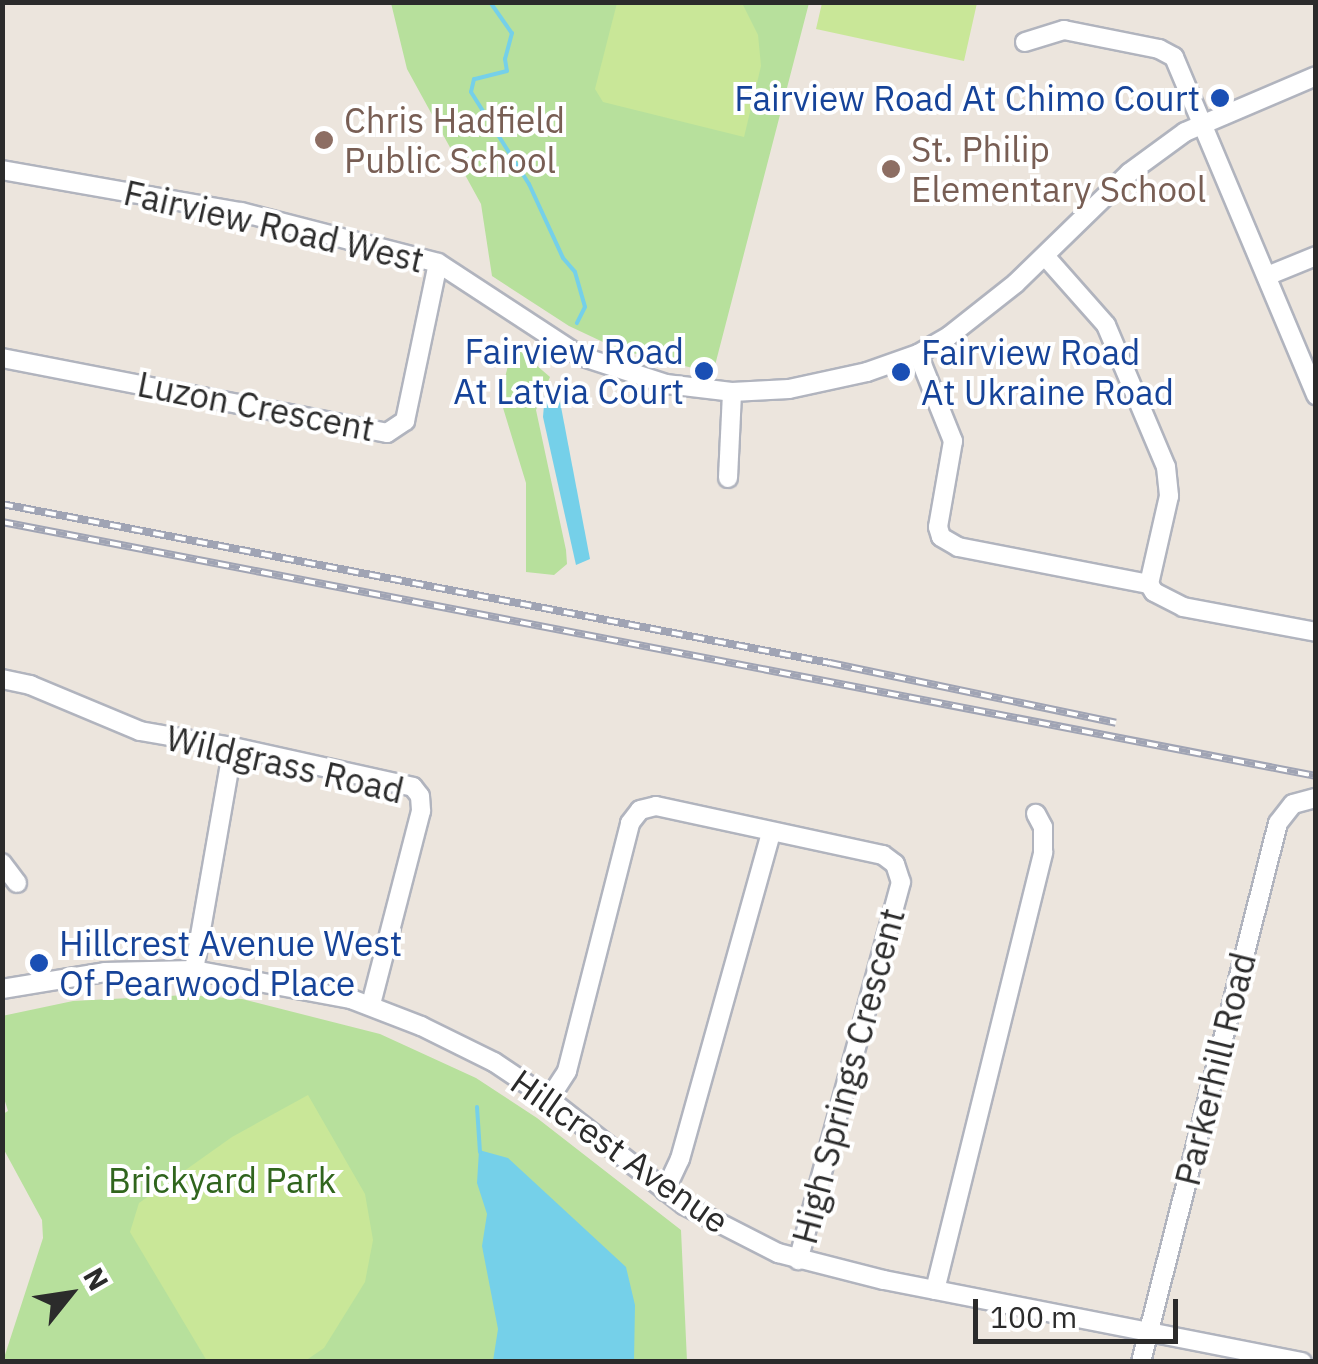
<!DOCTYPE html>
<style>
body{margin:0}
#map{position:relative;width:1318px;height:1364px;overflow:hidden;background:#ece5dd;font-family:"IBM Plex Sans",sans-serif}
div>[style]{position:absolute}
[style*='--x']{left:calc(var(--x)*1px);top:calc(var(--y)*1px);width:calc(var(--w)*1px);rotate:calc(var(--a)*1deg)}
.green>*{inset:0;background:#b7e09c}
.pitch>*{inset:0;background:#c9e798}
.water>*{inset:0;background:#75d0e9}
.stream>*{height:4px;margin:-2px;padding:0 2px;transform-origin:2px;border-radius:2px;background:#75d0e9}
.roads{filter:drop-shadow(2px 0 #b1b4be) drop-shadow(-2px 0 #b1b4be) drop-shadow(0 2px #b1b4be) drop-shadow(0 -2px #b1b4be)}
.minor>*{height:18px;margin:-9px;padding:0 9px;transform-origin:9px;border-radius:9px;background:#fff}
.rail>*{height:8px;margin-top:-4px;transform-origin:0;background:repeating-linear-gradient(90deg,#fff 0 11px,#a0a4b4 0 22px);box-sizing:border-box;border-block:2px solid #a0a4b4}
.dots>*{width:28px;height:28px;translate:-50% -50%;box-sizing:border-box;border:5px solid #fff;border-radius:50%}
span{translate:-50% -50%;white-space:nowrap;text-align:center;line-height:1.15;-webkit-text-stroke:8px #fff;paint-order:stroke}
.transit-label{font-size:35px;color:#164399}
.right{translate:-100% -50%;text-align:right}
.left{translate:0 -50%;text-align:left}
.education-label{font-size:35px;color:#785e54}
.street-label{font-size:35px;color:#2b2b2b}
.park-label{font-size:35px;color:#30651d}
.frame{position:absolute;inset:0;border:5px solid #2b2b2b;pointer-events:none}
.north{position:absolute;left:20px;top:1244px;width:100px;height:100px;-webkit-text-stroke:8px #fff;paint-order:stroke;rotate:60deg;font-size:28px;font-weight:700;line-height:40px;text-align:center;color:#2b2b2b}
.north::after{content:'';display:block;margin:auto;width:35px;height:45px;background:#2b2b2b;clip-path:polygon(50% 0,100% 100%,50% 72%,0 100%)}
.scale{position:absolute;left:973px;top:1299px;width:205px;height:45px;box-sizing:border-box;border:5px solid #2b2b2b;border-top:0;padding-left:12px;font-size:30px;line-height:35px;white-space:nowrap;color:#2b2b2b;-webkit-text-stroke:8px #fff;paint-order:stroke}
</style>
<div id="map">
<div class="green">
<div style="clip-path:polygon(391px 3px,809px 3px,713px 373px,620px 350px,569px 326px,492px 276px,481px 204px,407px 69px)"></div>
<div style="clip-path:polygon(513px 345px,550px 377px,536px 410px,566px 550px,567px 564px,554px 575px,526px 572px,526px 483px,500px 398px)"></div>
<div style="clip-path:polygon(187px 995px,242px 999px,380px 1034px,476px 1078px,537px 1118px,681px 1230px,687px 1361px,3px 1361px,43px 1238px,42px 1220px,3px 1148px,3px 1114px,8px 1111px,3px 1095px,2px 1016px,73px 1001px)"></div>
</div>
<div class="pitch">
<div style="clip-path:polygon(617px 3px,742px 3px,758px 35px,761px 66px,744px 137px,603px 102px,595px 89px)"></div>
<div style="clip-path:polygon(822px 3px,822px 2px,977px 3px,964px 61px,816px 29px)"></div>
<div style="clip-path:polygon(308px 1095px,365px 1194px,373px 1240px,365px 1282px,324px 1348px,305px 1361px,207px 1361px,130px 1232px,139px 1203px,232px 1137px)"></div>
</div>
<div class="water">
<div style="clip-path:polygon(558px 391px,590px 559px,576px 565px,543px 417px,545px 393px)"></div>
<div style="clip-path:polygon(479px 1150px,508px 1158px,626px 1267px,635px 1305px,634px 1361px,493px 1361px,498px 1329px,482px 1246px,487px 1214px,477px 1183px)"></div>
</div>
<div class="stream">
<div style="--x:490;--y:2;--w:38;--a:55"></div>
<div style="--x:512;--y:33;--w:27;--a:105"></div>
<div style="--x:505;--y:59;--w:12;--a:81"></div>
<div style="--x:507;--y:71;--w:34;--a:166"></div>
<div style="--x:474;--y:79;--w:13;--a:103"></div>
<div style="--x:471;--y:92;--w:109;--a:57.8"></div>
<div style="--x:529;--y:184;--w:81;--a:65.3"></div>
<div style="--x:563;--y:258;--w:18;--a:49"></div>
<div style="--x:575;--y:272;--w:36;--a:74"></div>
<div style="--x:585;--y:307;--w:18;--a:117"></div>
<div style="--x:477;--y:1107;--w:45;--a:86.2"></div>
</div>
<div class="roads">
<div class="minor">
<div style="--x:1025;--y:42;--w:41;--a:-17.1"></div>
<div style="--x:1064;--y:30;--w:97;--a:11.3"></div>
<div style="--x:1159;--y:49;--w:17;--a:28"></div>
<div style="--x:1174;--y:57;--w:367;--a:67.2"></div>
<div style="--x:2;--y:170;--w:243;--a:10"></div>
<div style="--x:241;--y:212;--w:203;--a:14.5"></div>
<div style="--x:438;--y:263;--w:170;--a:33.2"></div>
<div style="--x:580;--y:356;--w:90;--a:18"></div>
<div style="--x:666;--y:384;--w:66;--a:6.9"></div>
<div style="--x:732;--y:392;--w:57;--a:-3"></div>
<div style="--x:789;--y:389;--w:80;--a:-12.3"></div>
<div style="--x:867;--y:372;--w:54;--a:-19.4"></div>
<div style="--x:918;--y:354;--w:36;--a:-30"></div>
<div style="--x:949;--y:336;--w:85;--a:-38.3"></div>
<div style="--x:1016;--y:283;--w:158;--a:-44.2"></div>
<div style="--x:1129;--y:173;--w:69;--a:-36.2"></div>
<div style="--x:1185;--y:132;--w:142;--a:-23.1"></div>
<div style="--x:1045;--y:256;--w:92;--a:48.5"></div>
<div style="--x:1106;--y:325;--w:154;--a:67.1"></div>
<div style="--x:1166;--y:467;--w:29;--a:84"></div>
<div style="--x:1169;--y:496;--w:90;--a:102.8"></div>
<div style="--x:1149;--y:584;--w:9;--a:58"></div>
<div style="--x:1154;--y:592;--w:33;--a:27"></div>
<div style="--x:1183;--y:607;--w:135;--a:10.6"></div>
<div style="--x:1267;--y:276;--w:53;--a:-22.2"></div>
<div style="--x:918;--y:354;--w:94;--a:68.1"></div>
<div style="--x:953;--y:441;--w:87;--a:99.9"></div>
<div style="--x:938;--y:527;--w:10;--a:73"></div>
<div style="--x:941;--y:537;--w:20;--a:30"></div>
<div style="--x:958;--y:547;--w:195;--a:11"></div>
<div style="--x:2;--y:358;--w:392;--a:11"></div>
<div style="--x:387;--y:433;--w:22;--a:-34"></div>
<div style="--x:405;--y:421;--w:161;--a:-78.2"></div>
<div style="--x:728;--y:478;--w:86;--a:-87.3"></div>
<div style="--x:2;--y:679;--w:29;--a:12"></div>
<div style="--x:30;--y:685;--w:119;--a:22.7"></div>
<div style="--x:140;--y:731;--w:94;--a:9.8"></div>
<div style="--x:233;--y:747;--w:184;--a:12.5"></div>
<div style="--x:413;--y:787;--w:11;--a:52"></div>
<div style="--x:420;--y:796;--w:15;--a:86"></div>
<div style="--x:421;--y:811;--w:200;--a:104.5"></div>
<div style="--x:2;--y:863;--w:25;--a:53"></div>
<div style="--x:194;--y:970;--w:226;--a:-80.1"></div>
<div style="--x:2;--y:989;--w:104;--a:-9.4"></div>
<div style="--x:105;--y:972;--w:89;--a:-1.3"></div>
<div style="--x:194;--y:970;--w:160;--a:10.5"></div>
<div style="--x:351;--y:999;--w:75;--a:21.1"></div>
<div style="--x:421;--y:1026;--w:81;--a:26.3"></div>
<div style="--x:494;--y:1062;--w:66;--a:33.9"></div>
<div style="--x:549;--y:1099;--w:172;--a:38.1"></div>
<div style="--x:684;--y:1205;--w:106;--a:27.1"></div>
<div style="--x:778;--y:1253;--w:109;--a:14.3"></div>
<div style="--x:884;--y:1280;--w:426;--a:11.1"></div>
<div style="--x:549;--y:1099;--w:33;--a:-57"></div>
<div style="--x:567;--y:1071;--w:256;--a:-75.7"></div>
<div style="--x:630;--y:823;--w:16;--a:-52"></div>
<div style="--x:640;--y:810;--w:16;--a:-14"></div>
<div style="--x:656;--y:806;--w:232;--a:12.2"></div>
<div style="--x:883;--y:855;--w:15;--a:37"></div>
<div style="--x:895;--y:864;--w:19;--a:72"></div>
<div style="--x:901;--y:882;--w:392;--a:105.2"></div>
<div style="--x:665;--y:1191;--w:35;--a:-65"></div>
<div style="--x:680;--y:1159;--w:339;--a:-74.4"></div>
<div style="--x:935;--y:1290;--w:451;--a:-76.1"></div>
<div style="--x:1043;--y:852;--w:25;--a:-90"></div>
<div style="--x:1043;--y:827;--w:15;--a:-118"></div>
<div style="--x:1141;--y:1362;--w:556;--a:-75.74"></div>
<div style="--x:1278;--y:823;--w:24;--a:-52"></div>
<div style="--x:1293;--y:804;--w:24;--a:-15"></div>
</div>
</div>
<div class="rail">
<div style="--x:2;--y:504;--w:843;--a:10.87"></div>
<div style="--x:830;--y:663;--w:292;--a:11.8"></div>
<div style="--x:2;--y:522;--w:1338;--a:10.94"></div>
</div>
<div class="dots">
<div style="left:1220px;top:98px;background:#1a4fb4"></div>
<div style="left:324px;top:140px;background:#8d6e63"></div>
<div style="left:891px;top:169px;background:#8d6e63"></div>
<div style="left:704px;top:371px;background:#1a4fb4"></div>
<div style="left:901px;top:372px;background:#1a4fb4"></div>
<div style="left:39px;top:963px;background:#1a4fb4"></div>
</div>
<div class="transit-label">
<span class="right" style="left:1200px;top:98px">Fairview Road At Chimo Court</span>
<span class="right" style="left:684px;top:371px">Fairview Road<br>At Latvia Court</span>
<span class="left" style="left:921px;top:372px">Fairview Road<br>At Ukraine Road</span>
<span class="left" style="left:59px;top:963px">Hillcrest Avenue West<br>Of Pearwood Place</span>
</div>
<div class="education-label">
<span class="left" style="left:344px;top:140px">Chris Hadfield<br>Public School</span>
<span class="left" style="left:911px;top:169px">St. Philip<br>Elementary School</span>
</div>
<div class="street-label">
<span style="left:274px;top:226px;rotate:13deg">Fairview Road West</span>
<span style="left:256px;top:406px;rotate:11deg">Luzon Crescent</span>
<span style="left:285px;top:764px;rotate:13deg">Wildgrass Road</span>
<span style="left:1215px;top:1069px;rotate:-76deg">Parkerhill Road</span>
<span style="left:848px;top:1076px;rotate:-75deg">High Springs Crescent</span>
<span style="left:620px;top:1151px;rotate:35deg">Hillcrest Avenue</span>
</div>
<div class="park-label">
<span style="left:222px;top:1180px">Brickyard Park</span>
</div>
<div class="frame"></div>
<div class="north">N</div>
<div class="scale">100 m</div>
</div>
